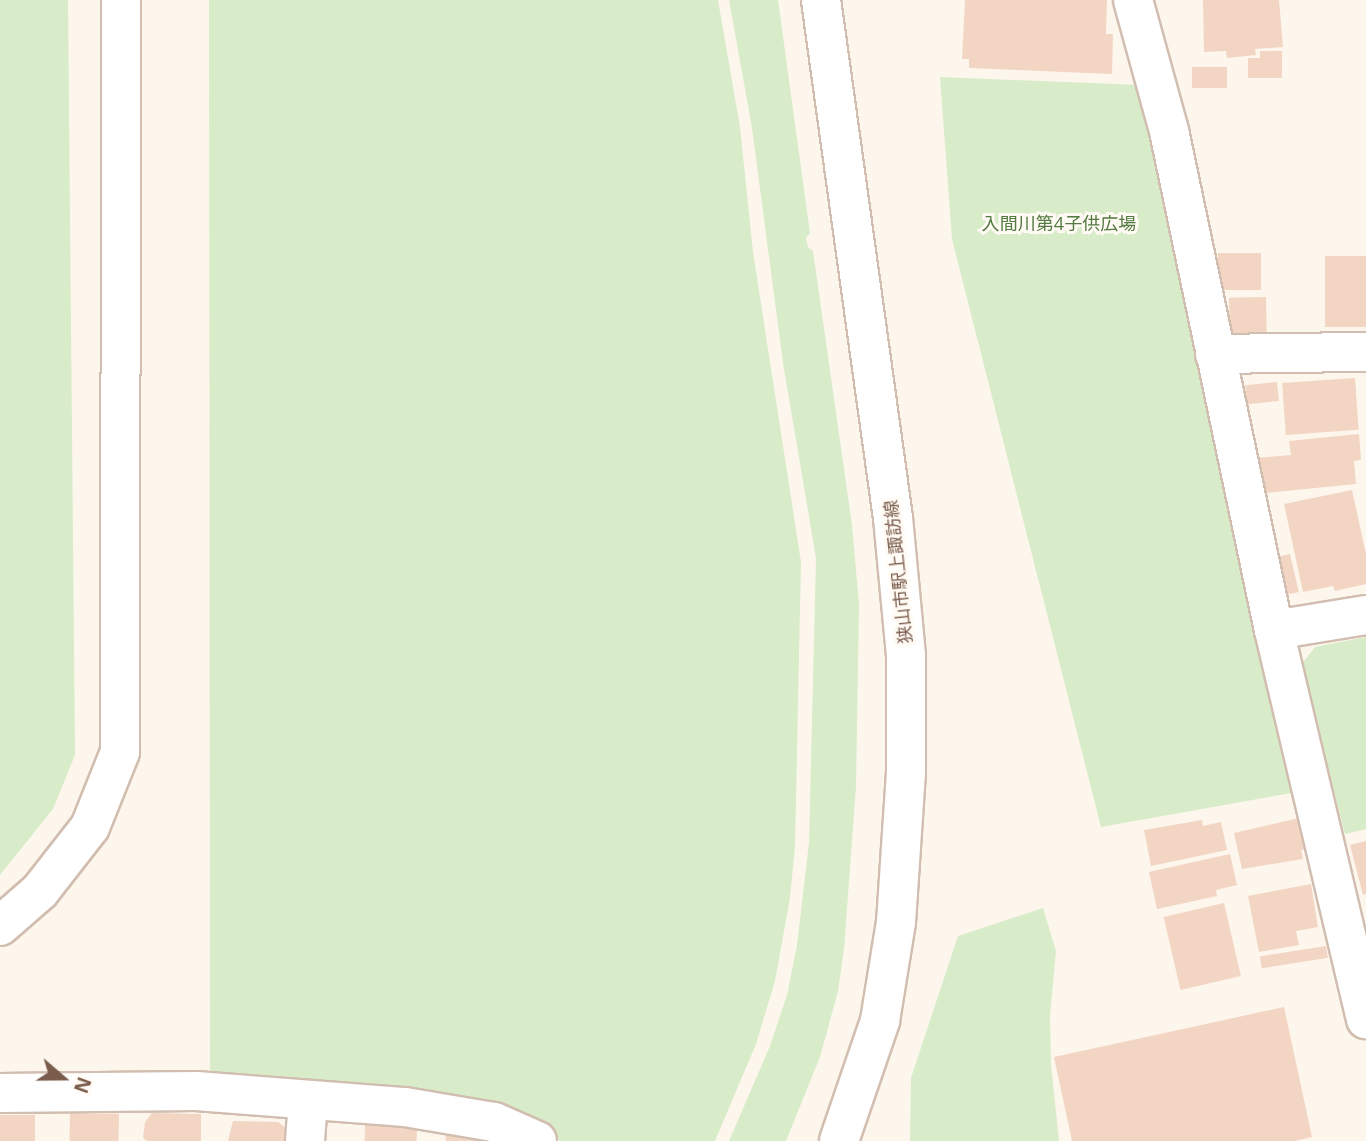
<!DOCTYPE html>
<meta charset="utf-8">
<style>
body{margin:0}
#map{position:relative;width:1366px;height:1141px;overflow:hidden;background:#fdf6ec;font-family:"Open Sans","Noto Sans JP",sans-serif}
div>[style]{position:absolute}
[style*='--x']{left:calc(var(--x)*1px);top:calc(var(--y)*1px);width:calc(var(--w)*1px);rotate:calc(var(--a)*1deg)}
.green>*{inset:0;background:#d8ecc9}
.building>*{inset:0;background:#f3d5c3;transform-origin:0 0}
.roads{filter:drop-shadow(2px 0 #d1beb0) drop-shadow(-2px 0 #d1beb0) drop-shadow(0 2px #d1beb0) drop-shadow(0 -2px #d1beb0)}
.minor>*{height:38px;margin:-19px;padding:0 19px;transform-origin:19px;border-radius:19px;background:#fff}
span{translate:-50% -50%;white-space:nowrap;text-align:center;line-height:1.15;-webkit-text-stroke:6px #fffaf3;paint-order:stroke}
.park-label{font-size:18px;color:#537a41}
.street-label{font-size:18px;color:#7a5c4d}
.north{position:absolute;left:28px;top:1043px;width:70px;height:70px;-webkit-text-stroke:5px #fffaf3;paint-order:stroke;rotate:110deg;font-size:19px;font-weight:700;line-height:28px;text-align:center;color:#7a5c4d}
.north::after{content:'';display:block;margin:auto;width:24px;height:32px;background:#7a5c4d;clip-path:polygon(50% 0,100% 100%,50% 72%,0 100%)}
</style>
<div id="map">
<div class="green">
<div style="clip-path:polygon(0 0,68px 0,75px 755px,53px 809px,0 875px)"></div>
<div style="clip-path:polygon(209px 0,718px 0,740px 127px,753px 252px,801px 562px,795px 846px,790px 898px,775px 981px,756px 1044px,715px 1141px,560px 1141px,517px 1113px,498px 1105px,445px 1094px,324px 1080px,210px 1075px)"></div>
<div style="clip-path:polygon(729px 0,778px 0,810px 233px,806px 238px,808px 247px,813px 251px,852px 525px,859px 604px,856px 787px,844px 949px,838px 991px,820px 1057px,786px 1141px,729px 1141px,770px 1046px,787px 995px,797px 945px,809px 843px,816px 558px,783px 363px,752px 128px)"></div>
<div style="clip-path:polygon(940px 77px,1139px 85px,1297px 792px,1101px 827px,952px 239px)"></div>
<div style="clip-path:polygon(1366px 637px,1366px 829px,1345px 834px,1301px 665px,1315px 647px)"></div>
<div style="clip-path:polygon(1043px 908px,1056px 951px,1050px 1016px,1051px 1064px,1059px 1141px,910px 1141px,911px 1078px,958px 936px)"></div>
</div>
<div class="building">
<div style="clip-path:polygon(965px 0,1107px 0,1106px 34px,1113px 34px,1112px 74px,969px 68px,969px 59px,962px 59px)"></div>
<div style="clip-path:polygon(1203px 0,1279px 0,1283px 47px,1255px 49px,1256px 55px,1227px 58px,1226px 51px,1204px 52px)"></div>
<div style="clip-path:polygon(1260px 51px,1282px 51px,1282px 78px,1248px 78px,1248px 58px,1260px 58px)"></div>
<div style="left:1192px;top:67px;width:35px;height:21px"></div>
<div style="left:1261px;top:253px;width:37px;height:43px;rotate:90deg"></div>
<div style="left:1366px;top:256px;width:71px;height:41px;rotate:90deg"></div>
<div style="left:1266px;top:297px;width:44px;height:37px;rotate:89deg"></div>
<div style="left:1355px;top:378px;width:52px;height:73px;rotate:86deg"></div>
<div style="left:1277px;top:382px;width:19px;height:32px;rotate:84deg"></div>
<div style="clip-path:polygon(1359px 434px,1361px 460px,1354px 461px,1356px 484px,1264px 493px,1256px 458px,1291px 455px,1289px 441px)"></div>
<div style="clip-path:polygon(1352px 490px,1366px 554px,1366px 584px,1335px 591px,1333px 586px,1303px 592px,1284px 504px)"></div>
<div style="left:1290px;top:554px;width:39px;height:15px;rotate:77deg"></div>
<div style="clip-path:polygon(1299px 818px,1306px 849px,1301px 850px,1303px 859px,1242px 869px,1234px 833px)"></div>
<div style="clip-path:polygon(1202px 820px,1203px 826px,1221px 822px,1227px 850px,1151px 866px,1144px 830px)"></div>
<div style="clip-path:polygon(1366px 841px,1366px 894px,1363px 895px,1350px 845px)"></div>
<div style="clip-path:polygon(1230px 854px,1237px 885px,1216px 890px,1217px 896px,1157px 909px,1149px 872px)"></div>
<div style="clip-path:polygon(1311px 884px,1318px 927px,1296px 931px,1299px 945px,1259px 952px,1248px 896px)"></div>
<div style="left:1224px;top:903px;width:75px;height:62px;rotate:77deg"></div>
<div style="left:1326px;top:946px;width:12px;height:67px;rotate:81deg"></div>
<div style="clip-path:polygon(1284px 1007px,1312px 1137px,1295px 1141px,1072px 1141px,1054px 1057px)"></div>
<div style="left:70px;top:1113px;width:49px;height:28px;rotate:1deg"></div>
<div style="clip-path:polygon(152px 1113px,201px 1114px,201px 1141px,147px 1141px,143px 1138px,145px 1122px)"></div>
<div style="left:0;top:1115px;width:35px;height:26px"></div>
<div style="clip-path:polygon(233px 1121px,278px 1122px,287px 1129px,287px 1141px,228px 1141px)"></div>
<div style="left:365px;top:1124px;width:52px;height:17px;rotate:1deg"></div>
<div style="left:446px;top:1130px;width:36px;height:11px;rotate:2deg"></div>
</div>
<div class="roads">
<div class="minor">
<div style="--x:821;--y:0;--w:523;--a:82.09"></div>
<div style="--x:893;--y:518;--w:139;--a:84.6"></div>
<div style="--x:906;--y:656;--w:116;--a:90"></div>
<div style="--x:906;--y:772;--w:150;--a:93.8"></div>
<div style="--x:896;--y:922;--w:100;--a:99.2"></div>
<div style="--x:880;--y:1021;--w:127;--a:108.9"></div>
<div style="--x:1133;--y:0;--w:136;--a:74.6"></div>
<div style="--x:1169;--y:131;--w:510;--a:78.12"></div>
<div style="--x:1274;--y:630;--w:400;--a:76.7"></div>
<div style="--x:1215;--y:354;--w:151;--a:-0.8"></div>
<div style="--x:1274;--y:630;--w:93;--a:-9.3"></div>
<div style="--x:0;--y:926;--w:53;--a:-41.2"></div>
<div style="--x:40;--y:891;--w:81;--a:-52"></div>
<div style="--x:90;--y:827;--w:81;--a:-68.2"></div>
<div style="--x:120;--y:752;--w:752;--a:-89.92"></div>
<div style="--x:0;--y:1093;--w:196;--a:-0.6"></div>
<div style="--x:196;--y:1091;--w:210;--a:4.4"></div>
<div style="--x:405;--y:1107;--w:90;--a:9.6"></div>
<div style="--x:494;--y:1122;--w:47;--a:23.8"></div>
<div style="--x:305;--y:1141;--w:41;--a:-85.8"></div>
</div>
</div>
<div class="park-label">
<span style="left:1059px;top:223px">入間川第4子供広場</span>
</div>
<div class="street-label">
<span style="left:898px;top:572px;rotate:-96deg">狭山市駅上諏訪線</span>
</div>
<div class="north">N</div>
</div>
